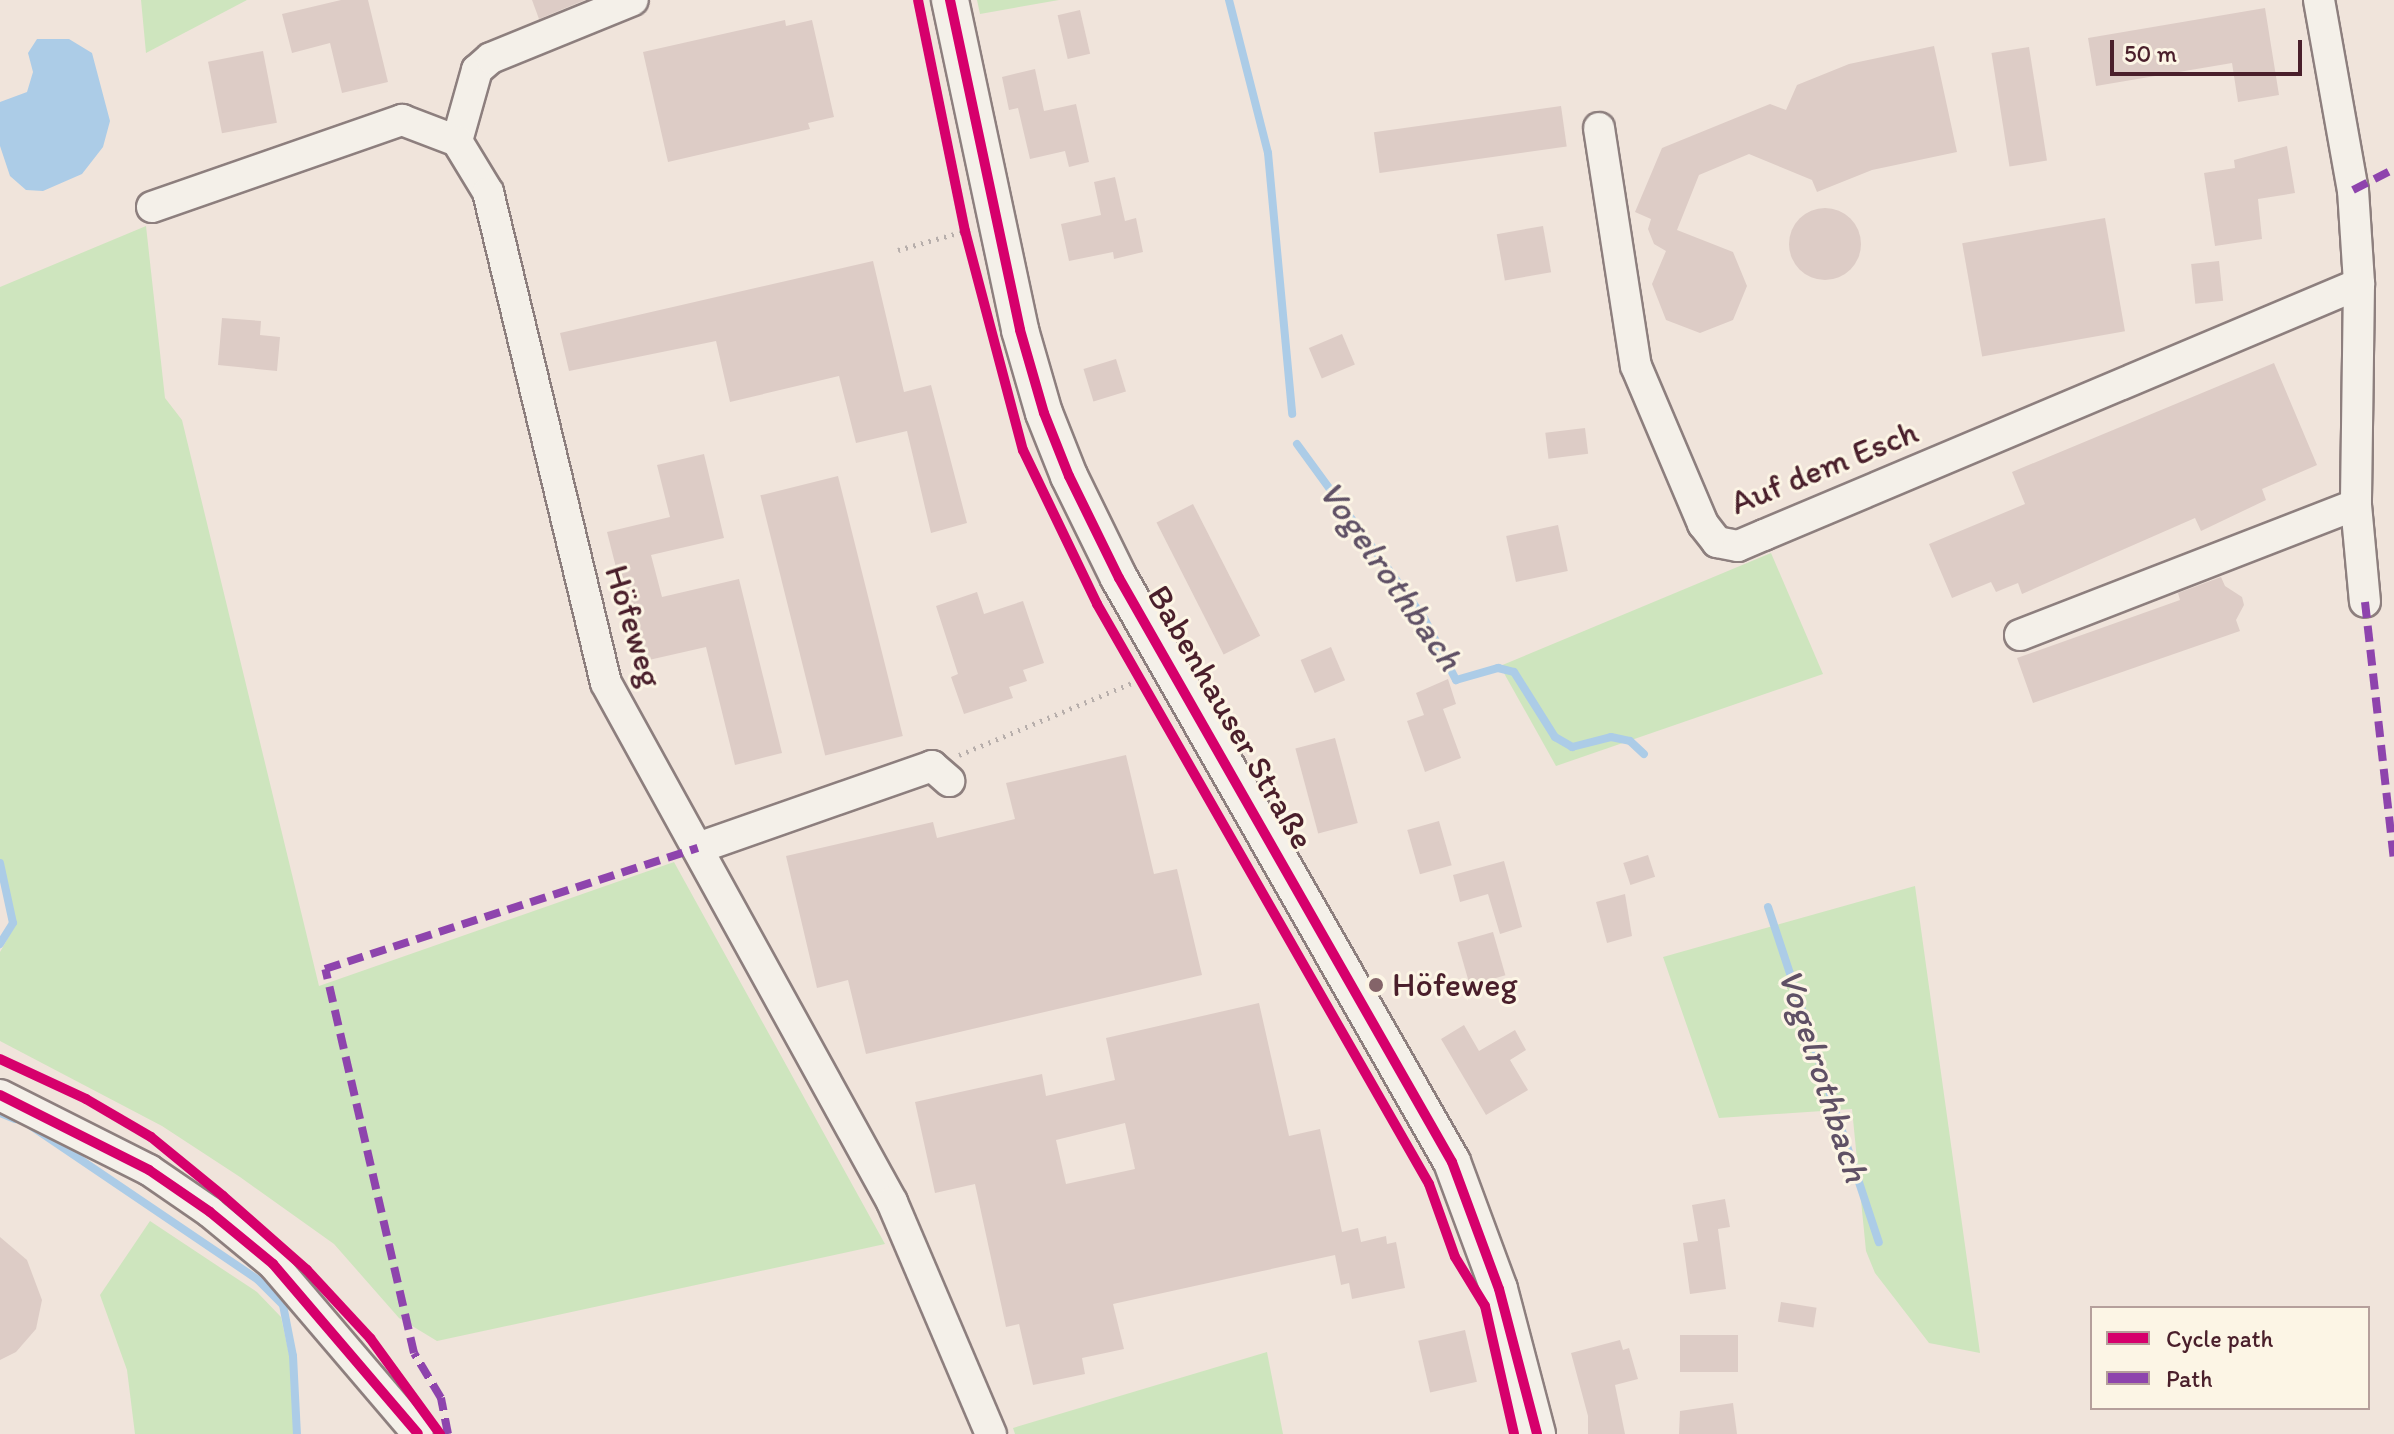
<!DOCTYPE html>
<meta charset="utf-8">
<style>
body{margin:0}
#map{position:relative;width:2394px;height:1434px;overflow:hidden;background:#f0e4db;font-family:Itim,sans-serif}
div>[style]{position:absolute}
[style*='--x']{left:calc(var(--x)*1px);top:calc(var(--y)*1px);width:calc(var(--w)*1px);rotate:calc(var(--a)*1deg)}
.green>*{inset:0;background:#cee5be}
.water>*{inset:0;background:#accce7}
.stream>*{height:8px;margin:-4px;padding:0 4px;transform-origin:4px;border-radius:4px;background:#accce7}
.building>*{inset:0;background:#ddccc6;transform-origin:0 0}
.round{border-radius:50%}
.path>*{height:5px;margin-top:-2.5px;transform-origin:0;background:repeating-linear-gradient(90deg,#b7aeab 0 2px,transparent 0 8px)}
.roads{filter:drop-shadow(2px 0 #8d7f7e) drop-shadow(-2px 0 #8d7f7e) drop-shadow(0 2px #8d7f7e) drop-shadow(0 -2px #8d7f7e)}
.minor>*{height:30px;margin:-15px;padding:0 15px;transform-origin:15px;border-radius:15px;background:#f4f0e9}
.major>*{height:36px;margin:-18px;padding:0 18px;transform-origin:18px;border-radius:18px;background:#f4f0e9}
.quiet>*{height:8px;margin-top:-4px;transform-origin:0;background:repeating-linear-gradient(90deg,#8e44ad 0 16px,transparent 0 24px)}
.cycleway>*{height:10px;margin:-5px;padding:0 5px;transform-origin:5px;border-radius:5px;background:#d6006c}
.dots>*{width:22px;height:22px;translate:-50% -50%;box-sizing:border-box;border:4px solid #fcf5e5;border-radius:50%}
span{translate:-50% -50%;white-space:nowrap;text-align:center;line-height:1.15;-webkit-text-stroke:6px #fcf5e5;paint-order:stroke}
.street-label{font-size:34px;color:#4a1f2b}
.poi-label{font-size:34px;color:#4a1f2b}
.left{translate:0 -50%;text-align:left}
.water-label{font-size:36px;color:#5f5065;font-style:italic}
.legend{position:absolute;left:2090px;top:1306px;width:280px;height:104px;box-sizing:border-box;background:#fcf5e5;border:2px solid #b59f9b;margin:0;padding:10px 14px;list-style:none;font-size:24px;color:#4a1f2b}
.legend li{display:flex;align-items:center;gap:16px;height:40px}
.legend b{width:40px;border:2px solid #b59f9b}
.scale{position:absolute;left:2110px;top:40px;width:192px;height:36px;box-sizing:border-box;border:4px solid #4a1f2b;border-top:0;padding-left:10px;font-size:24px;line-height:28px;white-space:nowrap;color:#4a1f2b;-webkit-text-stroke:6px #fcf5e5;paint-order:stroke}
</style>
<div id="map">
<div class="green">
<div style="clip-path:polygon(141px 0,247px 0,146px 53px)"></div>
<div style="clip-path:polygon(977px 0,1059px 0,980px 14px)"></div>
<div style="clip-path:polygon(146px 226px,165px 398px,182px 420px,319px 986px,674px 862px,885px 1244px,437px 1341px,399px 1318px,334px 1244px,240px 1177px,162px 1126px,0 1041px,0 952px,12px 931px,0 874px,0 287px)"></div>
<div style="clip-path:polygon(1771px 553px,1823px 674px,1556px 766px,1500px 666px)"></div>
<div style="clip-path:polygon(1915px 886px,1980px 1353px,1929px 1343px,1875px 1273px,1866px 1251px,1852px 1109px,1719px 1118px,1663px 957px)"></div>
<div style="clip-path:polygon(150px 1221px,257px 1292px,281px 1317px,292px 1368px,295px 1434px,135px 1434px,127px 1370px,100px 1295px)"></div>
<div style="clip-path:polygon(1267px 1352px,1283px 1434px,1015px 1434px,1013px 1428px)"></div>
</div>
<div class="water">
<div style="clip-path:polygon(37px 39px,69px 39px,92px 53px,110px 121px,103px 147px,82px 174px,43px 191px,26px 190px,10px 176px,0 146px,0 102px,27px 92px,33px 72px,28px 53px)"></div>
</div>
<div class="stream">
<div style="--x:1229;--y:0;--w:158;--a:75.7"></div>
<div style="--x:1268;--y:153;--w:262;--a:84.7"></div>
<div style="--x:1297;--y:444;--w:215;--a:53.9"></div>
<div style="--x:1424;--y:618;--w:70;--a:62.7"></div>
<div style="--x:1456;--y:680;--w:44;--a:-15.9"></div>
<div style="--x:1498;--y:668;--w:16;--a:14"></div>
<div style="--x:1514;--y:672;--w:77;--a:57.8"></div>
<div style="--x:1555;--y:737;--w:20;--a:30"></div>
<div style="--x:1572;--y:747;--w:40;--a:-14.4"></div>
<div style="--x:1611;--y:737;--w:19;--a:12"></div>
<div style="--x:1630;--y:741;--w:19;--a:43"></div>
<div style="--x:0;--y:863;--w:61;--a:77.8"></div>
<div style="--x:13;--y:923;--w:25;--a:122"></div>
<div style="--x:1768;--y:907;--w:353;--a:71.7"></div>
<div style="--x:0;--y:1113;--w:16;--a:22"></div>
<div style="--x:28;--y:1124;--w:278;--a:34.1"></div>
<div style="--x:258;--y:1280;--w:35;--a:45"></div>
<div style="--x:283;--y:1305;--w:52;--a:78.9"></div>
<div style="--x:293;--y:1356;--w:78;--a:87.1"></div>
</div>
<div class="building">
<div style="clip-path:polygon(341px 0,368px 0,388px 82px,342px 93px,330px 43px,292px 53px,282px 14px)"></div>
<div style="clip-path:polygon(532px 0,585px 0,539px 19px)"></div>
<div style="clip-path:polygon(2265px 8px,2279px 95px,2238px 102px,2232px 63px,2096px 86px,2088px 38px)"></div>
<div style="left:1080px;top:10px;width:45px;height:23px;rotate:77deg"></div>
<div style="clip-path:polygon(785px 20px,786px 26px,812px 20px,834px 117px,808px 123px,810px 129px,668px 162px,643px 52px)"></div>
<div style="clip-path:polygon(1934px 46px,1957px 152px,1872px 170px,1817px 192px,1812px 180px,1749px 154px,1699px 175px,1677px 230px,1733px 252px,1747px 286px,1733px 320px,1700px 333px,1666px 320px,1652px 284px,1666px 251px,1654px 244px,1648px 229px,1651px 219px,1635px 212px,1662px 148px,1770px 104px,1786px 110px,1797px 85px,1849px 64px)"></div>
<div style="left:2029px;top:47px;width:115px;height:38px;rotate:81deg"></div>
<div style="left:263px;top:51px;width:73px;height:56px;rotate:79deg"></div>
<div style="clip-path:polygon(1035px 69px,1044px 111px,1076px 104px,1089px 162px,1069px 167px,1065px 151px,1030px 159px,1018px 108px,1009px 110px,1002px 77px)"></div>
<div style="left:1561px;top:106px;width:41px;height:189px;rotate:82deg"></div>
<div style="clip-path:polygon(2287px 146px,2295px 193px,2258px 199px,2262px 239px,2215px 246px,2204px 173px,2235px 168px,2234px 160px)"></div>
<div style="clip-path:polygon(1115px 177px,1125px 221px,1136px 218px,1143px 252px,1114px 259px,1113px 252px,1069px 261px,1061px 224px,1101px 215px,1094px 182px)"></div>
<div class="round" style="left:1789px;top:208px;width:72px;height:72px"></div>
<div style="left:2105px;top:218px;width:115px;height:145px;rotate:80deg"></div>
<div style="left:1543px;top:226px;width:47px;height:47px;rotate:80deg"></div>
<div style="clip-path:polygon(873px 261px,904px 392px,931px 385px,967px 523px,931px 533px,907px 431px,856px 443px,839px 376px,730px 402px,716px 341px,569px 371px,560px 333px)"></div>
<div style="left:2219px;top:261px;width:40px;height:28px;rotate:84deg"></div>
<div style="clip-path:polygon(222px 318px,261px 321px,260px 335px,280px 337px,277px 371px,218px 365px)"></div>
<div style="left:1342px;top:334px;width:33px;height:36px;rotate:67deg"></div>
<div style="left:1116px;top:359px;width:34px;height:34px;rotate:73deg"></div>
<div style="clip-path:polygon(2274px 363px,2317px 465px,2262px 489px,2266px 500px,2201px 531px,2195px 518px,2022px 594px,2018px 583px,1996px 592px,1991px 582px,1952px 598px,1929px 544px,2025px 504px,2012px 472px)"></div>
<div style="left:1585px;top:428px;width:26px;height:40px;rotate:83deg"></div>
<div style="clip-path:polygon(704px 454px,724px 538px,651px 555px,662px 597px,739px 579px,782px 753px,735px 765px,706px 647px,640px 662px,607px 532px,670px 517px,657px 465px)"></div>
<div style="left:838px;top:476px;width:268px;height:80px;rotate:76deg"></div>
<div style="left:1193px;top:504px;width:148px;height:41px;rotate:63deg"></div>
<div style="left:1558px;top:525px;width:47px;height:53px;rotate:78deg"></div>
<div style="clip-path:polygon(2221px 577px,2225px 586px,2242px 597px,2244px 605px,2236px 620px,2240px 631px,2033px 703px,2017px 658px,2180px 600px,2178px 593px)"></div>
<div style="clip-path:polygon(977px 592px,984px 614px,1023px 601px,1044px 663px,1023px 670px,1027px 681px,1009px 687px,1013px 698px,964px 714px,951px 677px,958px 674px,936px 606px)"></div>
<div style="left:1331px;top:647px;width:36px;height:33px;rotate:67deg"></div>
<div style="clip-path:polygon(1448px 679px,1456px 704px,1443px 709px,1461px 758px,1425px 772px,1407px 721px,1424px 715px,1416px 693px)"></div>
<div style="left:1335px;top:738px;width:88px;height:41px;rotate:75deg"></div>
<div style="clip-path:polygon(1126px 755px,1154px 874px,1177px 869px,1202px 975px,866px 1054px,848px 980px,817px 988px,786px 856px,933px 822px,937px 838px,1015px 819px,1006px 783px)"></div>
<div style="left:1439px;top:821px;width:46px;height:33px;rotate:74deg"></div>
<div style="left:1648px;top:855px;width:23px;height:26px;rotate:72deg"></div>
<div style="clip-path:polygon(1504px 861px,1522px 927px,1500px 934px,1488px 894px,1460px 902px,1453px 875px)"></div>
<div style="clip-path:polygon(1625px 894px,1632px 936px,1607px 943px,1596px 902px)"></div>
<div style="left:1493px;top:932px;width:45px;height:37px;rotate:74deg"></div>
<div style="clip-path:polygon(evenodd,1259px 1003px,1289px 1136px,1320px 1129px,1342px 1232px,1358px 1228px,1361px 1242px,1386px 1236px,1387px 1244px,1396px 1242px,1405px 1288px,1352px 1299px,1349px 1283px,1341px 1285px,1335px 1255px,1113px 1304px,1124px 1349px,1082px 1358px,1085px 1374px,1033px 1385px,1019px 1324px,1006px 1327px,975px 1184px,935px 1193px,915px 1102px,1042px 1074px,1046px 1096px,1115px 1080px,1106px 1038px,1259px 1003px,1125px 1123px,1135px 1169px,1066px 1184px,1056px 1140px,1125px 1123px)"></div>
<div style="clip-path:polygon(1464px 1025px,1479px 1051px,1515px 1030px,1526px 1050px,1510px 1060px,1528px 1090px,1486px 1115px,1441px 1039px)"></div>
<div style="clip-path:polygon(1725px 1199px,1730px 1227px,1718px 1229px,1726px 1289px,1690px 1294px,1683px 1243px,1698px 1241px,1692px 1205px)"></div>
<div style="clip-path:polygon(0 1237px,27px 1260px,42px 1300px,36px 1329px,16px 1352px,0 1360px)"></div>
<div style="left:1781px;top:1302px;width:36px;height:20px;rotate:9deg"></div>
<div style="left:1465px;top:1330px;width:53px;height:48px;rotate:77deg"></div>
<div style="left:1680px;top:1335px;width:58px;height:37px"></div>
<div style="clip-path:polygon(1620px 1340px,1623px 1350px,1629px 1348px,1638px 1379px,1615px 1385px,1625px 1434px,1588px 1434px,1588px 1416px,1571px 1353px)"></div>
<div style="clip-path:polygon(1733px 1403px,1737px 1434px,1679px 1434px,1680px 1411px)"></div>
</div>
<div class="path">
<div style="--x:898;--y:250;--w:70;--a:-15.8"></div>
<div style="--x:959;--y:755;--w:195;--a:-22.6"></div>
</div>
<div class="roads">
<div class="minor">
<div style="--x:2319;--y:0;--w:193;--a:79.9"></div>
<div style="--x:2353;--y:190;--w:94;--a:86.3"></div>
<div style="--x:2359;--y:284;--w:221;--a:90.8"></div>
<div style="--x:2356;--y:505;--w:97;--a:84.7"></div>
<div style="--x:1599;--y:128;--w:241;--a:81.2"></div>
<div style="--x:1636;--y:366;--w:172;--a:67"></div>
<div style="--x:1703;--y:524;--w:23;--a:52"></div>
<div style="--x:1717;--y:542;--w:21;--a:11"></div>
<div style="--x:1738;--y:546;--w:28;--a:-23"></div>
<div style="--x:1764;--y:535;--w:646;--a:-22.87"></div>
<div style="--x:457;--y:141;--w:74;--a:-74.3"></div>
<div style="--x:477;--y:70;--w:18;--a:-41"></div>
<div style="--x:491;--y:58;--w:153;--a:-22.2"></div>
<div style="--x:152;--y:207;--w:265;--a:-19.2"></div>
<div style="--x:402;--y:120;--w:59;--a:20.9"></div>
<div style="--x:457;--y:141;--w:60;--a:58.7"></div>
<div style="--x:488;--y:192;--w:505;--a:76.49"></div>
<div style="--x:606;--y:683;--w:593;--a:61.14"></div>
<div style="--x:892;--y:1202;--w:252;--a:66.9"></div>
<div style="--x:2020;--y:635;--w:360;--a:-21.2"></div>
<div style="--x:698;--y:848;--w:248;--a:-19.3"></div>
<div style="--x:932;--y:766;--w:23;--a:41"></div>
<div style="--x:0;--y:1095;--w:167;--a:26.7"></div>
<div style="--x:149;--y:1170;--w:74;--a:34.5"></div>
<div style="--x:210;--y:1212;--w:82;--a:39.5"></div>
<div style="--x:273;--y:1264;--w:223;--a:49.5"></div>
</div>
<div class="major">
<div style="--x:950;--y:0;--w:337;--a:78"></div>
<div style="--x:1020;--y:330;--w:86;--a:73.9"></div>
<div style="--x:1044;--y:413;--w:68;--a:68.4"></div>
<div style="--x:1069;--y:476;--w:114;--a:63.9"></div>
<div style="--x:1119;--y:578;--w:672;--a:60.31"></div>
<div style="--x:1452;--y:1162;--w:135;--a:69.7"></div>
<div style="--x:1499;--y:1289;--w:150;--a:75.3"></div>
</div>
</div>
<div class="quiet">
<div style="--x:2353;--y:190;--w:46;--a:-27.1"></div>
<div style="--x:2365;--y:602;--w:259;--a:83.6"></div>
<div style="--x:448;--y:1434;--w:37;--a:-101"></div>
<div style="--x:441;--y:1398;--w:52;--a:-121"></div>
<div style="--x:414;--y:1353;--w:394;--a:-103"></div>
<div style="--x:325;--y:969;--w:392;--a:-18"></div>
</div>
<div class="cycleway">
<div style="--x:918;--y:0;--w:236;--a:78.5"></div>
<div style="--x:965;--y:231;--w:227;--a:75.2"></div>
<div style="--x:1023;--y:450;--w:171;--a:64.3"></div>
<div style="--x:1097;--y:604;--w:668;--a:60.21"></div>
<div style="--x:1429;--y:1184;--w:77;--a:70.4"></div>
<div style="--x:1455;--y:1257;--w:57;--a:58.5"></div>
<div style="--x:1485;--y:1306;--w:131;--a:77.2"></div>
<div style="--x:950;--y:0;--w:337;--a:78"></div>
<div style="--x:1020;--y:330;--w:86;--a:73.9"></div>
<div style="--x:1044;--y:413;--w:68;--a:68.4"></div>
<div style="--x:1069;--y:476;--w:114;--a:63.9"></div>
<div style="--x:1119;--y:578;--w:672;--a:60.31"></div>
<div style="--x:1452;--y:1162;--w:135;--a:69.7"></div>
<div style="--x:1499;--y:1289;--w:150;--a:75.3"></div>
<div style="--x:0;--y:1059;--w:95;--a:24.9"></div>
<div style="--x:86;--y:1099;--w:75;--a:30.3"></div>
<div style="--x:151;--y:1137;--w:93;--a:39.3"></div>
<div style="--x:223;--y:1196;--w:112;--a:41.4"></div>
<div style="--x:307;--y:1270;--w:93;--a:47.2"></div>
<div style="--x:370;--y:1338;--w:119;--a:53.9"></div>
<div style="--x:0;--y:1095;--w:167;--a:26.7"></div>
<div style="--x:149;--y:1170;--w:74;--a:34.5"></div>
<div style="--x:210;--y:1212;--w:82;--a:39.5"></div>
<div style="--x:273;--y:1264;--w:223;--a:49.5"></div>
</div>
<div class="dots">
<div style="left:1376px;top:985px;background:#846469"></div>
</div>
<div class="street-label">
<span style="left:1824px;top:467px;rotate:-22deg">Auf dem Esch</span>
<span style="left:634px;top:626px;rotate:73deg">Höfeweg</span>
<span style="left:1231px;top:717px;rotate:60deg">Babenhauser Straße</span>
</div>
<div class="poi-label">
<span class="left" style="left:1392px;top:985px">Höfeweg</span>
</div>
<div class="water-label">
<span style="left:1391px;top:575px;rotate:55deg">Vogelrothbach</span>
<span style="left:1824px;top:1075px;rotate:72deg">Vogelrothbach</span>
</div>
<ul class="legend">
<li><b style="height:10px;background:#d6006c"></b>Cycle path</li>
<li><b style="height:10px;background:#8e44ad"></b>Path</li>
</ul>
<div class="scale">50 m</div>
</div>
